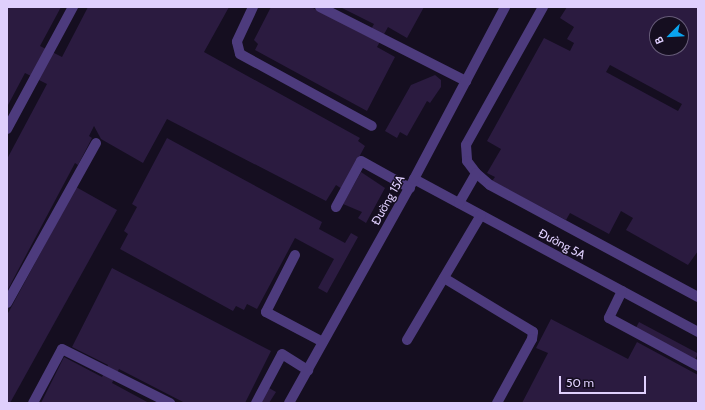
<!DOCTYPE html>
<meta charset="utf-8">
<style>
body{margin:0}
#map{position:relative;width:705px;height:410px;overflow:hidden;background:#150e20;font-family:Cabin,sans-serif}
div>[style]{position:absolute}
[style*='--x']{left:calc(var(--x)*1px);top:calc(var(--y)*1px);width:calc(var(--w)*1px);rotate:calc(var(--a)*1deg)}
.building>*{inset:0;background:#2b1b40;transform-origin:0 0}
.minor>*{height:10px;margin:-5px;padding:0 5px;transform-origin:5px;border-radius:5px;background:#4d3b7d}
span{translate:-50% -50%;white-space:nowrap;text-align:center;line-height:1.15;-webkit-text-stroke:3px #150e20;paint-order:stroke}
.street-label{font-size:12px;color:#dfcffd}
.frame{position:absolute;inset:0;border:8px solid #dfcffd;pointer-events:none}
.north{position:absolute;left:649px;top:16px;width:40px;height:40px;box-sizing:border-box;background:#150e20;border:1px solid #665b78;border-radius:50%;rotate:246deg;font-size:11px;font-weight:700;line-height:16px;text-align:center;color:#dfcffd}
.north::after{content:'';display:block;margin:auto;width:14px;height:18px;background:#0aa3ee;clip-path:polygon(50% 0,100% 100%,50% 72%,0 100%)}
.scale{position:absolute;left:559px;top:376px;width:87px;height:18px;box-sizing:border-box;border:2px solid #dfcffd;border-top:0;padding-left:5px;font-size:12px;line-height:14px;white-space:nowrap;color:#dfcffd;-webkit-text-stroke:3px #150e20;paint-order:stroke}
</style>
<div id="map">
<div class="building">
<div style="clip-path:polygon(7px 7px,61px 7px,40px 46px,62px 57px,88px 7px,229px 7px,204px 52px,360px 138px,358px 141px,365px 146px,342px 189px,336px 185px,326px 201px,167px 119px,143px 163px,101px 139px,94px 126px,89px 136px,92px 138px,78px 165px,75px 163px,7px 291px,7px 159px,47px 84px,25px 73px,7px 107px)"></div>
<div style="clip-path:polygon(271px 7px,311px 7px,367px 36px,374px 24px,340px 7px,424px 7px,407px 38px,388px 27px,377px 47px,395px 57px,367px 111px,255px 50px,258px 44px,254px 40px)"></div>
<div style="clip-path:polygon(evenodd,567px 7px,698px 7px,698px 251px,688px 265px,626px 230px,633px 218px,621px 211px,609px 234px,570px 213px,566px 220px,492px 181px,495px 177px,487px 173px,501px 149px,487px 141px,544px 38px,570px 51px,574px 43px,567px 39px,574px 27px,560px 18px,567px 7px,657px 24px,681px 24px,681px 48px,657px 48px,657px 24px,567px 7px,610px 65px,682px 104px,678px 111px,606px 72px,610px 65px)"></div>
<div style="clip-path:polygon(435px 75px,441px 80px,441px 87px,430px 103px,427px 101px,407px 136px,400px 132px,397px 138px,385px 131px,411px 85px)"></div>
<div style="clip-path:polygon(167px 138px,322px 222px,319px 229px,345px 243px,351px 233px,358px 237px,327px 293px,318px 288px,334px 259px,295px 238px,257px 309px,247px 304px,244px 310px,236px 306px,233px 311px,120px 249px,128px 234px,124px 231px,137px 207px,132px 204px)"></div>
<div style="clip-path:polygon(361px 172px,385px 188px,366px 223px,358px 218px,362px 212px,343px 204px)"></div>
<div style="clip-path:polygon(76px 187px,117px 210px,10px 403px,7px 403px,7px 315px)"></div>
<div style="clip-path:polygon(112px 268px,271px 351px,245px 403px,185px 403px,119px 369px,112px 383px,149px 403px,41px 403px,64px 357px,102px 377px,108px 365px,72px 347px)"></div>
<div style="clip-path:polygon(551px 319px,628px 359px,637px 342px,698px 375px,698px 403px,522px 403px,548px 353px,536px 348px)"></div>
<div style="left:639px;top:322px;width:67px;height:7px;rotate:28deg"></div>
<div style="clip-path:polygon(269px 388px,276px 392px,269px 403px,260px 403px)"></div>
</div>
<div class="minor">
<div style="--x:253;--y:7;--w:38;--a:115"></div>
<div style="--x:237;--y:42;--w:12;--a:76"></div>
<div style="--x:240;--y:54;--w:150;--a:28.6"></div>
<div style="--x:320;--y:7;--w:164;--a:26.9"></div>
<div style="--x:543;--y:7;--w:158;--a:119.2"></div>
<div style="--x:466;--y:145;--w:16;--a:86"></div>
<div style="--x:467;--y:161;--w:15;--a:53"></div>
<div style="--x:476;--y:173;--w:18;--a:41"></div>
<div style="--x:490;--y:185;--w:236;--a:28.3"></div>
<div style="--x:7;--y:129;--w:139;--a:-61.6"></div>
<div style="--x:414;--y:179;--w:323;--a:28.3"></div>
<div style="--x:459;--y:203;--w:34;--a:-60"></div>
<div style="--x:336;--y:207;--w:52;--a:-61.5"></div>
<div style="--x:361;--y:161;--w:56;--a:28.9"></div>
<div style="--x:295;--y:255;--w:64;--a:117"></div>
<div style="--x:266;--y:312;--w:64;--a:27.8"></div>
<div style="--x:444;--y:278;--w:104;--a:31.2"></div>
<div style="--x:533;--y:332;--w:7;--a:98"></div>
<div style="--x:532;--y:339;--w:73;--a:118.7"></div>
<div style="--x:622;--y:291;--w:30;--a:116"></div>
<div style="--x:609;--y:318;--w:101;--a:28.3"></div>
<div style="--x:7;--y:303;--w:183;--a:-60.9"></div>
<div style="--x:407;--y:340;--w:145;--a:-59.4"></div>
<div style="--x:33;--y:403;--w:61;--a:-61.8"></div>
<div style="--x:62;--y:349;--w:121;--a:26.6"></div>
<div style="--x:256;--y:403;--w:55;--a:-62"></div>
<div style="--x:282;--y:354;--w:31;--a:32"></div>
<div style="--x:289;--y:403;--w:257;--a:-60.8"></div>
<div style="--x:414;--y:179;--w:195;--a:-62.1"></div>
</div>
<div class="street-label">
<span style="left:388px;top:200px;rotate:-61deg">Đường 15A</span>
<span style="left:562px;top:244px;rotate:28deg">Đường 5A</span>
</div>
<div class="frame"></div>
<div class="north">B</div>
<div class="scale">50 m</div>
</div>
